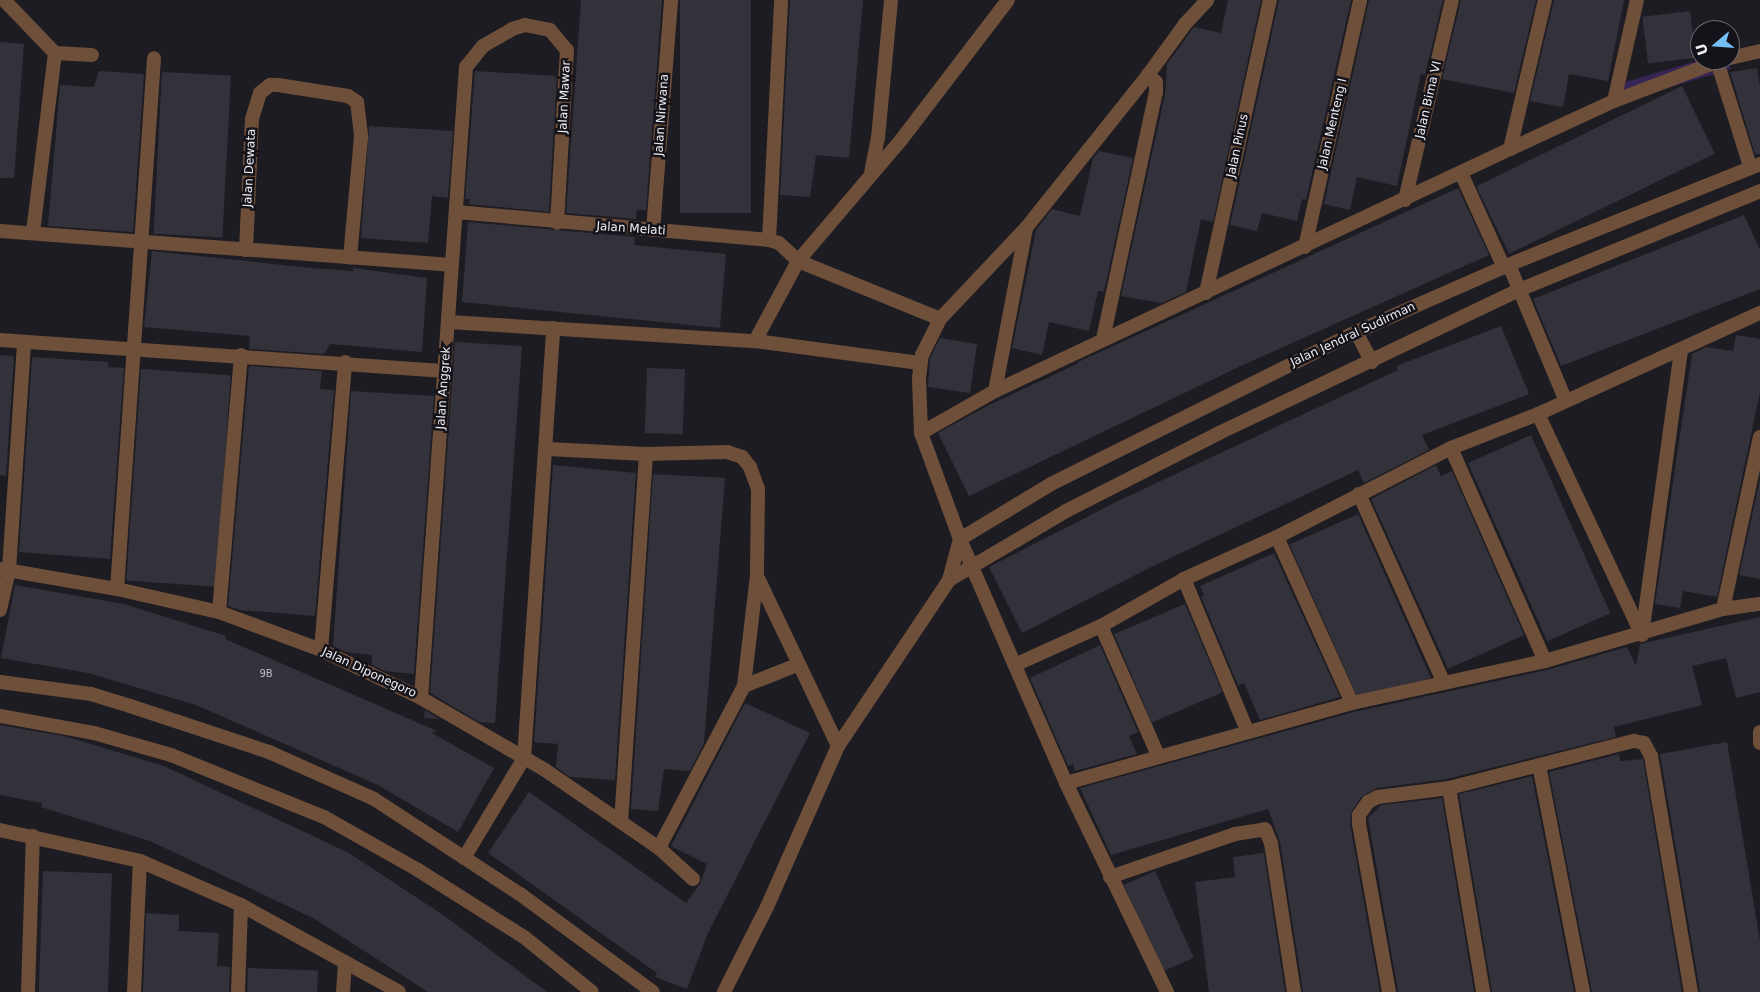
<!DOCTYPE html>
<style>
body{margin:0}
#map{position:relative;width:1760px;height:992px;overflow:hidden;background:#1e1c23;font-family:"DejaVu Sans",sans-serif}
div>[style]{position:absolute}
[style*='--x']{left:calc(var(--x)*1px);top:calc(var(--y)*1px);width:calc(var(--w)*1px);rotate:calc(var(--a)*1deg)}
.green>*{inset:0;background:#372655}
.building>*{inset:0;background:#333139;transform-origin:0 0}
.minor>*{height:14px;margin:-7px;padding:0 7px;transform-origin:7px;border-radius:7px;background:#6e4f39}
span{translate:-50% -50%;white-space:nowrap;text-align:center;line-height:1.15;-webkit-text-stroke:5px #15131a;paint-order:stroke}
.number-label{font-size:10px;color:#bfbdc3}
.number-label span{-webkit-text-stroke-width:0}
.street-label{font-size:12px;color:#eeecf1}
.north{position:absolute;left:1690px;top:20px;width:50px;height:50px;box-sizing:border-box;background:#15131a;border:1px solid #6c6a70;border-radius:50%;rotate:252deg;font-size:14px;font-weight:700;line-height:20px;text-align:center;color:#eeecf1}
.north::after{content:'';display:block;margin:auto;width:18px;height:22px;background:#74c0f6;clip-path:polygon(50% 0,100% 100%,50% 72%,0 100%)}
</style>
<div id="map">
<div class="green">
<div style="clip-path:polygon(1700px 60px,1728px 60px,1731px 69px,1627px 100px,1622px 83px)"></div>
</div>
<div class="building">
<div style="clip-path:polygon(581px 0,662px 0,646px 210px,637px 210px,636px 219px,566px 213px)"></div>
<div style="left:680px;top:0;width:71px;height:213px"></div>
<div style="clip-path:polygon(790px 0,863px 0,849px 158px,816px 155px,810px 197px,780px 195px)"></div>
<div style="clip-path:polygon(1228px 0,1261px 0,1213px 222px,1201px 219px,1186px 292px,1162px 303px,1121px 296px,1165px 94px,1167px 64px,1194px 27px,1221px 33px)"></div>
<div style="clip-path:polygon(1279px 0,1351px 0,1306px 200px,1302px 199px,1297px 221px,1262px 213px,1257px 231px,1230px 225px)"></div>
<div style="clip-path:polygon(1369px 0,1443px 0,1425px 75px,1421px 74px,1397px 186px,1357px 177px,1350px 210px,1324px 204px)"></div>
<div style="clip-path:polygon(1461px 0,1536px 0,1514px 93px,1442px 79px)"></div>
<div style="clip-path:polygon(1554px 0,1624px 0,1608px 81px,1569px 74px,1563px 107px,1530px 101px)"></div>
<div style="left:1690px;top:11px;width:47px;height:48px;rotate:83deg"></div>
<div style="clip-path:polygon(0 42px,24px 44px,14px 178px,0 178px)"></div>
<div style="clip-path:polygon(1757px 68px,1760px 87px,1760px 154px,1755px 154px,1730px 72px)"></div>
<div style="clip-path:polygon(99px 71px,144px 74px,133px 232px,48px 226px,60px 85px,94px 87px)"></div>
<div style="clip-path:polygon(475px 71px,557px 76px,549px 212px,469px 204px,470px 199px,465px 199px)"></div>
<div style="left:162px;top:72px;width:69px;height:162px;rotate:3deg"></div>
<div style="left:1682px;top:86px;width:75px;height:229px;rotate:64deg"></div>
<div style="clip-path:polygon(369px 126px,453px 131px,448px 198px,432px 196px,428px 243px,361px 238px)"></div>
<div style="clip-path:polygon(1099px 151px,1133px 158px,1104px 292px,1098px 291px,1089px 331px,1049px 322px,1042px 355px,1012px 348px,1036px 230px,1052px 209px,1080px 216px,1093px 158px)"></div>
<div style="clip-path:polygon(1458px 188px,1489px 255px,1243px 365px,969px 496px,938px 433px,987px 406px,1079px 363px,1076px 363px)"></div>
<div style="clip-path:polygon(1744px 215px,1760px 250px,1760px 289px,1561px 366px,1533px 299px)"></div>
<div style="clip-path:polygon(468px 222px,635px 237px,634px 245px,726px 254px,720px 328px,462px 302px)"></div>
<div style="clip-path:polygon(152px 251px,311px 268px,353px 271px,353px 268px,427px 278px,422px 352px,330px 344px,324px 354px,249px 349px,250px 336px,144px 327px)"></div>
<div style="clip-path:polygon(1501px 326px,1529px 394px,1422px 435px,1429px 450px,1364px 483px,1358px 470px,1151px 567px,1022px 633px,989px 567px,1120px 500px,1398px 370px,1396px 366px)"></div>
<div style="clip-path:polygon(1736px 335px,1760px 339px,1760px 392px,1717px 597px,1683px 591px,1680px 608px,1655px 604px,1692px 354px,1706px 347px,1733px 351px)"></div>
<div style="clip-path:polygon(940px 338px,977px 344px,970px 393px,928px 387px,930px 358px)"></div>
<div style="clip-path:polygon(455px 342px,522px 346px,495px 723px,479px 722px,430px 693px)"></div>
<div style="clip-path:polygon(0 355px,14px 356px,6px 476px,0 475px)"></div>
<div style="clip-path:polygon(32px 357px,108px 362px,108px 367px,124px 368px,110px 559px,19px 552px)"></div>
<div style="clip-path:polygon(249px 366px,322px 371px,320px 389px,334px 390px,315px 616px,240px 610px,228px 606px)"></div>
<div style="left:647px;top:368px;width:38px;height:65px;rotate:2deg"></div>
<div style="left:141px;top:369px;width:90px;height:212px;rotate:4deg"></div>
<div style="clip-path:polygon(351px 391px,434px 396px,414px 674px,385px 671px,372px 665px,372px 655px,346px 652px,333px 646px)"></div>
<div style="left:1531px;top:435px;width:195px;height:69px;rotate:66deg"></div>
<div style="clip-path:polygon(553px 465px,636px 473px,615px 780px,570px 777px,556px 767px,558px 744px,534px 742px)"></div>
<div style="clip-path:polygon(1436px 465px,1441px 476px,1452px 471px,1524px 635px,1448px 669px,1371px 499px)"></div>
<div style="clip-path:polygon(653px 474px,725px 478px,704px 743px,690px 771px,664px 769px,658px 811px,631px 809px)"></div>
<div style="clip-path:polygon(1760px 479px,1760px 579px,1739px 575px)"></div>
<div style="left:1358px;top:514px;width:179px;height:75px;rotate:66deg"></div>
<div style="clip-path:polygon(1274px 553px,1340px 697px,1260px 720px,1244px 683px,1238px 686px,1201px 596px,1204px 595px,1200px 586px)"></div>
<div style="clip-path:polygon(15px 585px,124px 604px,226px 636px,225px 639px,437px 731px,432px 733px,494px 768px,458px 832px,378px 785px,196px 705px,88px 673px,1px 658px)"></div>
<div style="left:1185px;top:604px;width:96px;height:77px;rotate:67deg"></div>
<div style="clip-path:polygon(1760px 617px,1760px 692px,1736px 698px,1726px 658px,1692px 666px,1702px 705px,1614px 727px,1616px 737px,1447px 779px,1377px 788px,1361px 797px,1352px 811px,1350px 824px,1380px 992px,1303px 992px,1280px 842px,1268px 809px,1111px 855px,1080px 788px,1354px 712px,1547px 670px,1627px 647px,1636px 666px,1640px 644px)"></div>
<div style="clip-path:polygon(1100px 645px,1138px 732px,1129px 736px,1137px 754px,1075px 771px,1073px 764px,1068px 766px,1030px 678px)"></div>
<div style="clip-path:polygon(745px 703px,810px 733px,708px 933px,687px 989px,655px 977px,657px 973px,488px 853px,529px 792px,686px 903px,700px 884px,707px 864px,671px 846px)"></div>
<div style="clip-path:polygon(425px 710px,439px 719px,424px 718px)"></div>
<div style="clip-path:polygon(0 725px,64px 736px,164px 766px,349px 853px,446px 917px,547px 992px,428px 992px,313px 918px,150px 841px,41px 807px,42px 803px,0 795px)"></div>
<div style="clip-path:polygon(1727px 742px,1760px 941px,1760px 992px,1700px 992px,1660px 754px)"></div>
<div style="clip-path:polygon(1619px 754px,1620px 761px,1643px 759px,1682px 992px,1592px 992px,1549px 772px)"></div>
<div style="clip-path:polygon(1532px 776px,1574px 992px,1492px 992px,1459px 794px)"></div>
<div style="clip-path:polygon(1442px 798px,1474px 992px,1398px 992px,1368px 818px,1381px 805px)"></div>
<div style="clip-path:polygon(1264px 853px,1285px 992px,1209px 992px,1195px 882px,1235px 877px,1233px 857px)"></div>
<div style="left:43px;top:871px;width:69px;height:121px;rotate:2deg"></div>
<div style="left:1155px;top:871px;width:95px;height:34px;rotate:66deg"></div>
<div style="clip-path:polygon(146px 913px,179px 915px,179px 931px,219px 933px,217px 966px,230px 967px,229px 992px,143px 992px)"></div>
<div style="left:248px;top:968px;width:70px;height:24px;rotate:2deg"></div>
</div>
<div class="minor">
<div style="--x:4;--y:0;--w:74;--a:46.1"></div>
<div style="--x:55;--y:53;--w:181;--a:97"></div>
<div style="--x:55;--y:53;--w:37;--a:3"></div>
<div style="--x:1730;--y:58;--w:31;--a:-13"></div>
<div style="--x:1717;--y:61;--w:110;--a:72.6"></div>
<div style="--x:1614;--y:101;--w:104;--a:-77.2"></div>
<div style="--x:1510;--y:149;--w:153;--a:-76.8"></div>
<div style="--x:871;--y:173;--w:36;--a:-79"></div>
<div style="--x:878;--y:138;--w:139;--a:-84.6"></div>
<div style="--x:1461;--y:173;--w:104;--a:65.6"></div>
<div style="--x:1405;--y:200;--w:205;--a:-76.8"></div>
<div style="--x:456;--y:212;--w:314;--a:5.1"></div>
<div style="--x:769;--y:240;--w:10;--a:17"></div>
<div style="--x:779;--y:243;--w:26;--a:43"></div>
<div style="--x:798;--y:261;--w:153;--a:22.2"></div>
<div style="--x:653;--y:230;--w:231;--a:-85.5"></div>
<div style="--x:0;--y:231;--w:452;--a:4.3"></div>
<div style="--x:769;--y:240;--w:240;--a:-87.1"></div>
<div style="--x:1305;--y:247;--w:253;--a:-77.4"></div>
<div style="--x:246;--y:250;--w:131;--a:-87.4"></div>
<div style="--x:252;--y:119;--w:27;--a:-73"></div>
<div style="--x:260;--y:93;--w:13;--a:-39"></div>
<div style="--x:270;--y:85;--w:8;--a:0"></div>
<div style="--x:278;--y:85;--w:71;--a:8.9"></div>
<div style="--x:348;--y:96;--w:11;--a:34"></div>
<div style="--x:357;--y:102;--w:35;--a:83"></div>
<div style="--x:361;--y:137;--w:121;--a:95.2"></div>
<div style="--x:1509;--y:265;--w:147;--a:67.3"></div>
<div style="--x:1206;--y:293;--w:300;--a:-77.7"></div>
<div style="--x:449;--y:322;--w:307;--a:3.6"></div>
<div style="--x:755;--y:341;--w:166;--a:7.6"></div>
<div style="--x:1356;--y:332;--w:34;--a:62"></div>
<div style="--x:1103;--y:339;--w:253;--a:-77.9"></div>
<div style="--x:1156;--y:92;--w:10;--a:-90"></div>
<div style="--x:1156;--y:82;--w:11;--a:-139"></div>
<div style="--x:0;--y:340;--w:446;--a:4"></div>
<div style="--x:755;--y:341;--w:91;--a:-61.7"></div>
<div style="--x:798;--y:261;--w:159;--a:-49.6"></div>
<div style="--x:901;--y:140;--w:176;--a:-52.6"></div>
<div style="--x:995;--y:391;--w:166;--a:-79.2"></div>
<div style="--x:1538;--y:414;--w:244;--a:64.8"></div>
<div style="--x:921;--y:433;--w:85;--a:-29.6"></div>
<div style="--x:995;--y:391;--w:569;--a:-25.17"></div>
<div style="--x:1510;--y:149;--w:115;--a:-24.8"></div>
<div style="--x:1614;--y:101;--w:116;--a:-20.8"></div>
<div style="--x:1451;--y:448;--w:233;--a:66.2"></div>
<div style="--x:547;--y:449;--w:99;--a:2.9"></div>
<div style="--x:646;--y:454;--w:81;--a:-1.4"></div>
<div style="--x:727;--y:452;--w:16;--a:18"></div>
<div style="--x:742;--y:457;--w:13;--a:51"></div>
<div style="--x:750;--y:467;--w:23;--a:70"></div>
<div style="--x:758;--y:489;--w:86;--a:90.7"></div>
<div style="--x:757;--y:575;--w:112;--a:96.7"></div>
<div style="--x:744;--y:686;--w:183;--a:117.7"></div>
<div style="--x:1359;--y:494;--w:207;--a:65.8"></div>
<div style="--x:1277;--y:537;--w:182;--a:65.7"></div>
<div style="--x:0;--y:569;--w:119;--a:9.7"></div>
<div style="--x:117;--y:589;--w:105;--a:12.7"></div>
<div style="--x:219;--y:612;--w:109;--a:20.4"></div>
<div style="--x:321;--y:650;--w:111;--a:25.6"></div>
<div style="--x:421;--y:698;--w:143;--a:30.1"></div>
<div style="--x:545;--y:770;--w:138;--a:34.4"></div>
<div style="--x:659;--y:848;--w:46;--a:42.4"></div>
<div style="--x:757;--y:576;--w:188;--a:64.5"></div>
<div style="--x:1184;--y:579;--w:164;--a:67.4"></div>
<div style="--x:949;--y:580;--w:136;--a:-30.5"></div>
<div style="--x:1066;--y:511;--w:172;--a:-27"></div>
<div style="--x:1219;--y:433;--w:332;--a:-25.5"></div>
<div style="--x:1519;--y:290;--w:261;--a:-22.3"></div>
<div style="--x:117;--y:589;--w:532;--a:-86.01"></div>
<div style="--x:1723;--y:609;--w:176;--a:-77.9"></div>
<div style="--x:0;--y:610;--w:41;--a:-77.3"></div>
<div style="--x:9;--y:570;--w:228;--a:-86.2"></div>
<div style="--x:219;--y:612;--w:258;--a:-85.1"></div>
<div style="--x:1101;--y:626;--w:141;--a:66.2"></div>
<div style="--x:1642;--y:635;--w:288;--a:-82.2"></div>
<div style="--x:321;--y:650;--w:289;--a:-85.2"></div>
<div style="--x:1015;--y:665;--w:94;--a:-24.4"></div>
<div style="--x:1101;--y:626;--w:95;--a:-29.5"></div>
<div style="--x:1184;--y:579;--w:102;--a:-24.3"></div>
<div style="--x:1277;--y:537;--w:195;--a:-27.1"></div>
<div style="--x:1451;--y:448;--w:93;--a:-21.3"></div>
<div style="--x:1538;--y:414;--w:244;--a:-24.5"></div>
<div style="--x:0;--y:682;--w:92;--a:7.5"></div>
<div style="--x:91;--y:694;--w:41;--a:17.1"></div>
<div style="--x:130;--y:706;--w:146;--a:18.3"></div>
<div style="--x:269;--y:752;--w:115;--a:24.1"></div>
<div style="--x:374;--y:799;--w:174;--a:33.1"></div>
<div style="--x:520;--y:894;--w:165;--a:36.4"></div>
<div style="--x:744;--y:686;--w:57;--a:-21.6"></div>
<div style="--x:421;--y:698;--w:633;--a:-85.92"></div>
<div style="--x:466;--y:67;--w:27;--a:-51"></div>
<div style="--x:483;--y:46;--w:34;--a:-30"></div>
<div style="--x:512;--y:29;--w:14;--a:-17"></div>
<div style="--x:525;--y:25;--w:25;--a:11"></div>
<div style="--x:550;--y:30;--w:26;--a:50"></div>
<div style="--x:567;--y:50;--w:173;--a:93.3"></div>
<div style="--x:0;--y:716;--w:96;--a:10.3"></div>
<div style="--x:94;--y:733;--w:80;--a:15.9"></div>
<div style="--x:171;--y:755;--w:165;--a:22.1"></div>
<div style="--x:324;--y:817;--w:108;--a:29.4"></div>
<div style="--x:418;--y:870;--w:125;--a:32.3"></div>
<div style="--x:524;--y:937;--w:87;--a:39"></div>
<div style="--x:1760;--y:732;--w:11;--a:90"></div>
<div style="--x:1539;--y:765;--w:231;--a:79"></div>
<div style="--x:1066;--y:783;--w:297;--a:-15.6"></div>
<div style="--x:1352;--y:703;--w:198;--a:-12.3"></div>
<div style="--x:1545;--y:661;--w:185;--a:-16.3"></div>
<div style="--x:1723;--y:609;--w:37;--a:-8"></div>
<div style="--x:1449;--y:788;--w:207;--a:80.5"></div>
<div style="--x:621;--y:822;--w:369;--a:-86.1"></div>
<div style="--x:0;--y:830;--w:143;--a:12.5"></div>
<div style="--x:140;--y:861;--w:110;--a:23.5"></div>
<div style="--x:241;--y:905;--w:180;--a:28.8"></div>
<div style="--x:464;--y:858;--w:117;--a:-59"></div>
<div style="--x:524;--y:758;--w:431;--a:-86.1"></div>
<div style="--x:1110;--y:877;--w:132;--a:-19"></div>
<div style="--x:1235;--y:834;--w:30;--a:-9"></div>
<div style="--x:1265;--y:829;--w:15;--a:67"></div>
<div style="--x:1271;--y:843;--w:151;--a:81.2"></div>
<div style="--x:28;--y:992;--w:156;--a:-88.2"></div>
<div style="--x:134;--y:992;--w:131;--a:-87.4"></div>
<div style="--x:238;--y:992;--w:87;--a:-88"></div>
<div style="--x:343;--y:992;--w:30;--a:-86"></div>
<div style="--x:724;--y:992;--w:95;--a:-63.2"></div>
<div style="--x:767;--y:907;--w:176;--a:-66.2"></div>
<div style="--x:838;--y:746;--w:200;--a:-56.2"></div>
<div style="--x:949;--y:580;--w:42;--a:-75"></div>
<div style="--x:960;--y:539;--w:106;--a:-31.1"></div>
<div style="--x:1051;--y:484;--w:341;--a:-26.5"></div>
<div style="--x:1356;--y:332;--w:177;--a:-23.7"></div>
<div style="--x:1518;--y:261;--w:261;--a:-21.8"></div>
<div style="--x:1167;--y:992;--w:232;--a:-115.8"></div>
<div style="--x:1066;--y:783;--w:266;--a:-113.5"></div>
<div style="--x:960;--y:539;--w:113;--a:-110.2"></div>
<div style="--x:921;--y:433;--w:55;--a:-92.1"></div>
<div style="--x:919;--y:378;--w:23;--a:-83"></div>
<div style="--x:922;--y:355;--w:40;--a:-63.4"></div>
<div style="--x:940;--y:319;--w:125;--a:-46.6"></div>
<div style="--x:1026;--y:228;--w:196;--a:-51.4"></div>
<div style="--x:1148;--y:75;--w:63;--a:-54"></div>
<div style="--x:1185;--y:24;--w:33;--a:-47"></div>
<div style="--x:1389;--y:992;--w:172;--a:-100.1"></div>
<div style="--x:1359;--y:823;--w:8;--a:-90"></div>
<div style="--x:1359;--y:815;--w:16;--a:-55"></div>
<div style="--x:1368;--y:802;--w:11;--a:-27"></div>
<div style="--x:1378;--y:797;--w:72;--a:-7.2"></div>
<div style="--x:1449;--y:788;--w:191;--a:-14.3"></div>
<div style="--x:1634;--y:741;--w:10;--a:11"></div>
<div style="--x:1644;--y:743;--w:15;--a:62"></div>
<div style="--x:1651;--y:756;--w:239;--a:80.4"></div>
</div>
<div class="number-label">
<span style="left:266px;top:674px">9B</span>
</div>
<div class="street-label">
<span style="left:565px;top:97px;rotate:-87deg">Jalan Mawar</span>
<span style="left:1429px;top:100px;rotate:-77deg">Jalan Bima VI</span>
<span style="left:662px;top:115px;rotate:-86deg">Jalan Nirwana</span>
<span style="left:1333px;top:124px;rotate:-77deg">Jalan Menteng I</span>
<span style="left:1238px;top:146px;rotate:-78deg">Jalan Pinus</span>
<span style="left:250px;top:168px;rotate:-87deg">Jalan Dewata</span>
<span style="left:631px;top:229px;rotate:4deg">Jalan Melati</span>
<span style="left:1353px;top:335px;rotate:-25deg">Jalan Jendral Sudirman</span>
<span style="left:444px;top:388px;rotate:-86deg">Jalan Anggrek</span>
<span style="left:369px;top:673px;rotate:25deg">Jalan Diponegoro</span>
</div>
<div class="north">U</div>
</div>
